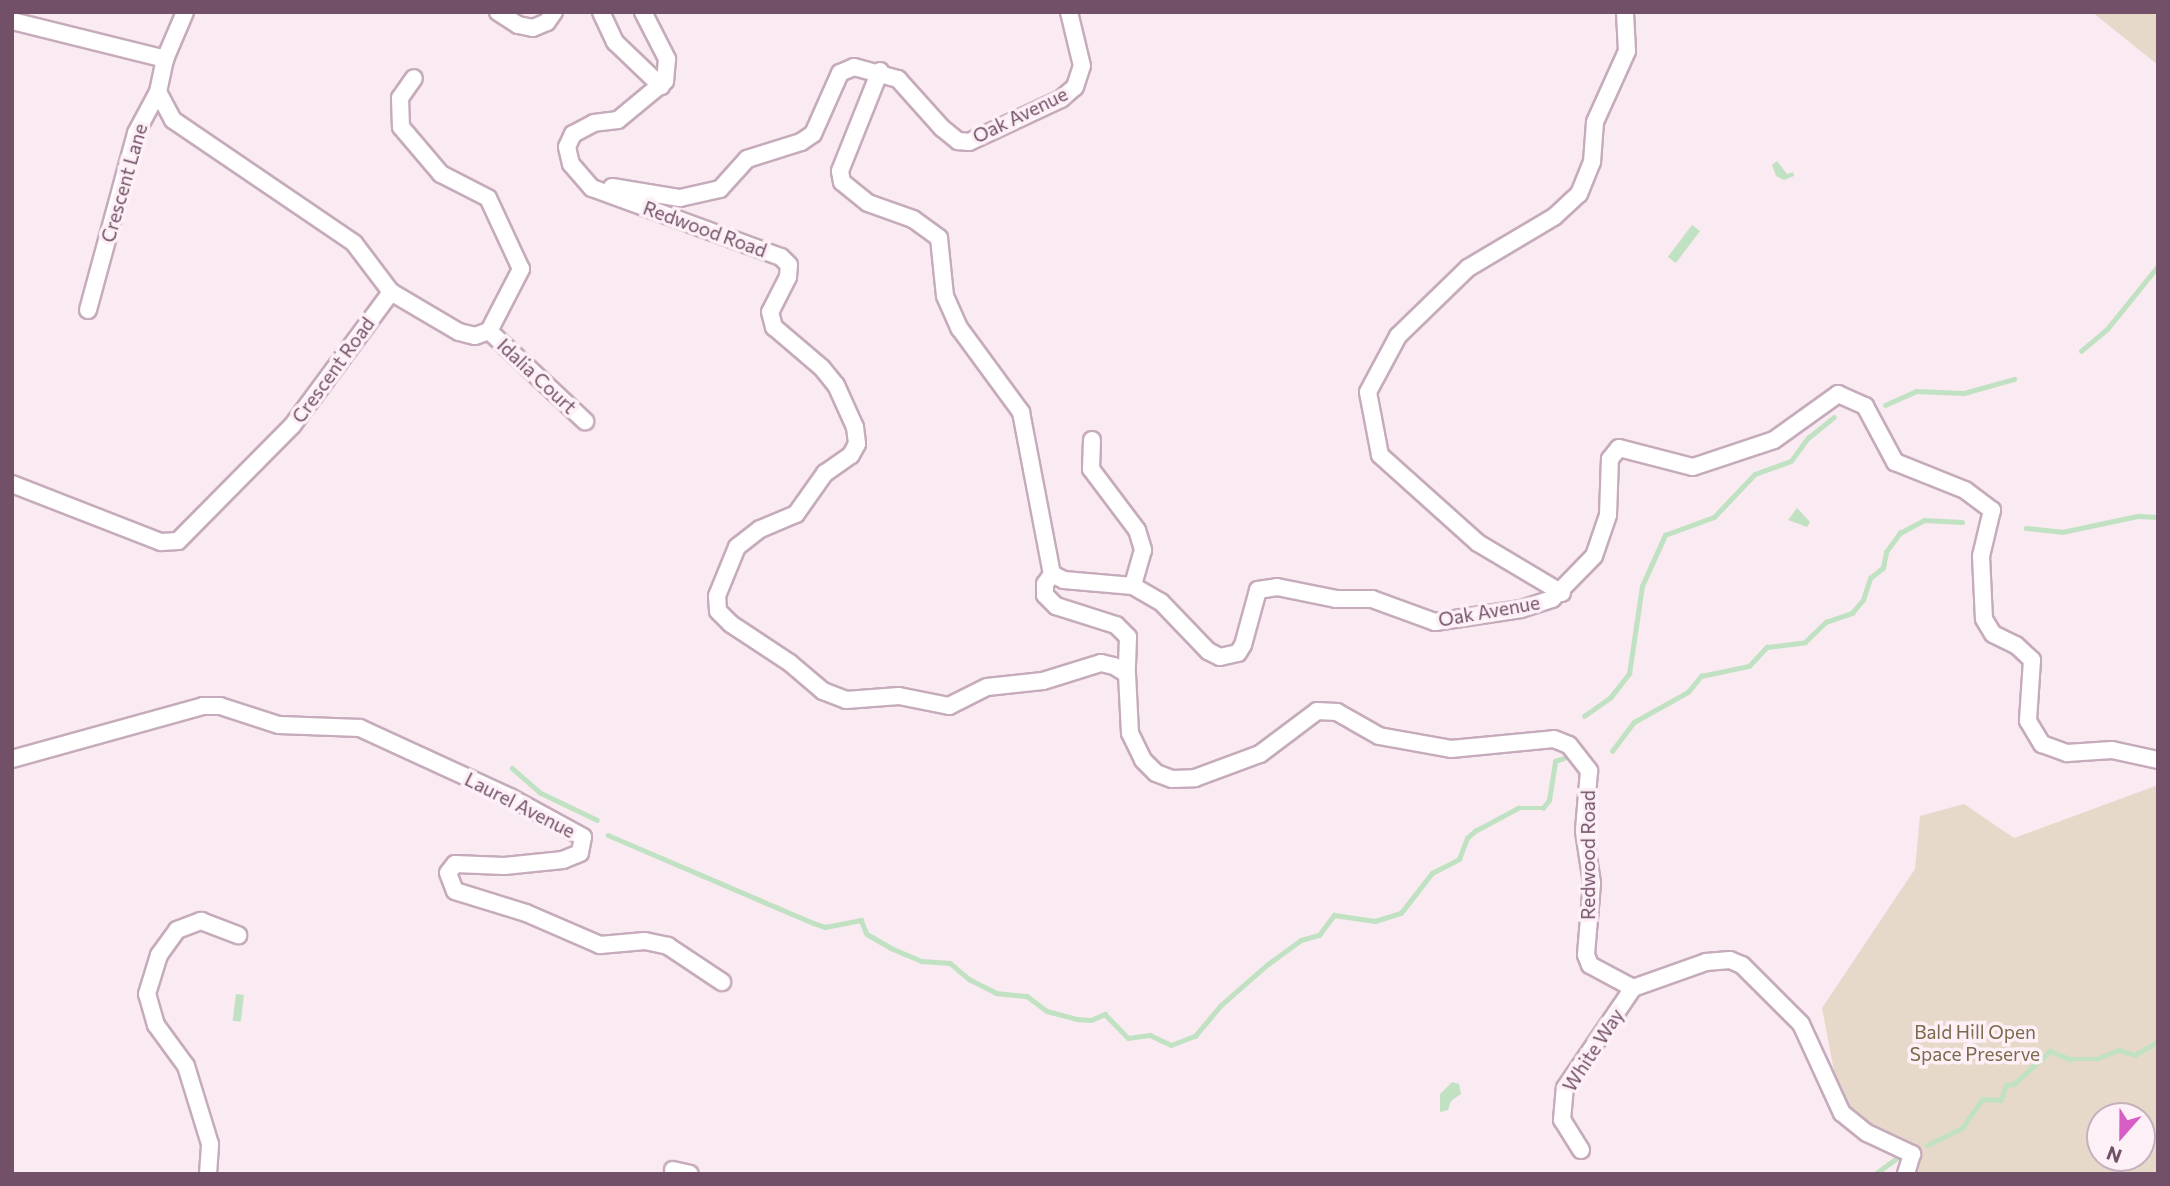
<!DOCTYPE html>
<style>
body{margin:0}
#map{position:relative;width:2170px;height:1186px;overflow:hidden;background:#faeaf1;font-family:Commissioner,sans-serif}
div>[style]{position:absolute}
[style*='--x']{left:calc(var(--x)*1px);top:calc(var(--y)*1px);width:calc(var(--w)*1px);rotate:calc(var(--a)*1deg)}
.green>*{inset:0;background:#e7d9c9}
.water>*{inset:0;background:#c0e2c2;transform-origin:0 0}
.stream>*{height:4.5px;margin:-2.25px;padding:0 2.25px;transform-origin:2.25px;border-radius:2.25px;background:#c0e2c2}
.roads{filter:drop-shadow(2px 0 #c6abbc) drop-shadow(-2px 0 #c6abbc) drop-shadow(0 2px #c6abbc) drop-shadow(0 -2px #c6abbc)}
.minor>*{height:16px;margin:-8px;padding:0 8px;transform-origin:8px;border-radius:8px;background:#fff}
span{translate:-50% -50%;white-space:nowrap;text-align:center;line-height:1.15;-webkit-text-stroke:7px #fdf0f6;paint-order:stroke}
.street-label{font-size:19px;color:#725068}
.park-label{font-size:19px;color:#7c6a4c}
.frame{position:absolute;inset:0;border:14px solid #725068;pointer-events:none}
.north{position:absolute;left:2086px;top:1102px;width:70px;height:70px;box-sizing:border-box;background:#fdf0f6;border:2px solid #c5b0bd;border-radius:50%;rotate:201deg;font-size:19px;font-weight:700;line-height:28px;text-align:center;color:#725068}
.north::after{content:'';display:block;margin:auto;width:24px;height:32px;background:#d65dc4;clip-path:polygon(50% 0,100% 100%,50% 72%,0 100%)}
</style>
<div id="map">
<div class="green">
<div style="clip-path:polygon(2092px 12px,2158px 12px,2158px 65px)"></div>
<div style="clip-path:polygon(evenodd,2158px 785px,2158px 1174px,1906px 1174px,1912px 1157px,1842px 1113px,1822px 1008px,1915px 869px,1920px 816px,1964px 804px,2014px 838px,2158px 785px,2100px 1116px,2142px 1116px,2142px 1158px,2100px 1158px,2100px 1116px)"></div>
</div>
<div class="water">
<div style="clip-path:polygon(1777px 161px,1787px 174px,1793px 172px,1794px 176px,1784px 180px,1776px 176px,1772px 165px)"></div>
<div style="left:1692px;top:225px;width:10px;height:40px;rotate:37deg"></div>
<div style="clip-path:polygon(1797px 508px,1810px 522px,1807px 527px,1788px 520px)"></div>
<div style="left:236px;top:994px;width:8px;height:27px;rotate:7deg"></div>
<div style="clip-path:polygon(1452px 1082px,1459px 1084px,1461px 1094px,1451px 1101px,1448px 1110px,1440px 1112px,1440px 1094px)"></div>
</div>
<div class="stream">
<div style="--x:2081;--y:351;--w:35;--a:-40"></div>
<div style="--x:2108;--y:328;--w:80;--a:-51.1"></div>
<div style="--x:1885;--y:405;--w:34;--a:-24"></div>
<div style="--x:1916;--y:391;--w:48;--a:2.4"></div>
<div style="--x:1964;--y:393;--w:52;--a:-15.6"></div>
<div style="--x:2026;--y:528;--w:36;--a:6"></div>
<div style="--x:2062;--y:532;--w:78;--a:-11.9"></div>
<div style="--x:2138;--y:516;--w:20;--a:3"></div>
<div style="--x:1584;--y:716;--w:32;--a:-35"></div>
<div style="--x:1610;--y:698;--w:31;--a:-52"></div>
<div style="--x:1629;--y:674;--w:89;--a:-81.6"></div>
<div style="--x:1642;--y:586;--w:56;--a:-65.7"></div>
<div style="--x:1665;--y:535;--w:52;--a:-20.2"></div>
<div style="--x:1714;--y:517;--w:59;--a:-46.4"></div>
<div style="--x:1755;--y:474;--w:38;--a:-20"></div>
<div style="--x:1791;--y:461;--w:29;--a:-54"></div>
<div style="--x:1808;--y:438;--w:33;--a:-39"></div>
<div style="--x:1612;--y:751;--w:36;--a:-53"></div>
<div style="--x:1634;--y:722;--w:62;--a:-29.1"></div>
<div style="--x:1688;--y:692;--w:21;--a:-51"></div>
<div style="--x:1701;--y:676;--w:49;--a:-11.8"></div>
<div style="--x:1749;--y:666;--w:26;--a:-47"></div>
<div style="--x:1767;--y:647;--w:38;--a:-7"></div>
<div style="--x:1805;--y:642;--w:29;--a:-44"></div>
<div style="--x:1826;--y:622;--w:28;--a:-19"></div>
<div style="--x:1852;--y:613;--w:17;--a:-50"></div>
<div style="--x:1863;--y:600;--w:23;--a:-72"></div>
<div style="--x:1870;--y:578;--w:16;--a:-38"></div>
<div style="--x:1883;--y:568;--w:16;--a:-79"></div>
<div style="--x:1886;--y:552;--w:24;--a:-54"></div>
<div style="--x:1900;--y:533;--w:27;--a:-28"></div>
<div style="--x:1924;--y:520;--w:38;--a:3"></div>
<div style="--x:512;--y:768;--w:38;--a:41"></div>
<div style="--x:541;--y:793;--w:62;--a:25.7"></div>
<div style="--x:608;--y:835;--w:223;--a:23.2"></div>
<div style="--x:813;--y:923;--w:13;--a:18"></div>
<div style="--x:825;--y:927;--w:37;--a:-11"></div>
<div style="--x:861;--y:920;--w:15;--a:67"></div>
<div style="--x:867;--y:934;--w:28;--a:30"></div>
<div style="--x:891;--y:948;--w:34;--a:23"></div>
<div style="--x:922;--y:961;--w:28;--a:4"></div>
<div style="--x:950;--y:963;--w:25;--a:40"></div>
<div style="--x:969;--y:979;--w:30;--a:27"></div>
<div style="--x:996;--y:993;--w:31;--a:6"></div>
<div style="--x:1027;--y:996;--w:25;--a:37"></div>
<div style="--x:1047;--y:1011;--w:31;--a:15"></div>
<div style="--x:1077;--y:1019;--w:14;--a:4"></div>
<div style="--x:1091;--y:1020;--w:15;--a:-23"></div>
<div style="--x:1105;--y:1014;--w:33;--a:46"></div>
<div style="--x:1128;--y:1038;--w:22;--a:-8"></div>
<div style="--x:1150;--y:1035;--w:23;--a:25"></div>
<div style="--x:1171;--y:1045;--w:26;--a:-21"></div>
<div style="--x:1195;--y:1036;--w:39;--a:-50"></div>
<div style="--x:1220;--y:1006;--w:64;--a:-41.2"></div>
<div style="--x:1268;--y:964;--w:41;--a:-36"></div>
<div style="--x:1301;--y:940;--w:19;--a:-16"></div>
<div style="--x:1319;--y:935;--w:25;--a:-53"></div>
<div style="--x:1334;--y:915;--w:41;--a:8.3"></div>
<div style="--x:1375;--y:921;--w:27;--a:-17"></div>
<div style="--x:1401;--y:913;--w:51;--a:-52.2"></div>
<div style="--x:1432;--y:873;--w:30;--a:-27"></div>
<div style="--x:1459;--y:859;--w:22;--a:-69"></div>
<div style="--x:1467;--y:838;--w:11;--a:-41"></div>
<div style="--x:1475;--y:831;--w:49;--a:-28.1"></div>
<div style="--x:1518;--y:808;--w:25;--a:0"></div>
<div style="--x:1543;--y:808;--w:10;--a:-53"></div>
<div style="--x:1549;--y:800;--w:39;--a:-81"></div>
<div style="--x:1555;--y:761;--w:9;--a:-18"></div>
<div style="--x:1927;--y:1145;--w:39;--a:-26"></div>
<div style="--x:1962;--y:1128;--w:35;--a:-55"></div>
<div style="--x:1982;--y:1099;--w:19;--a:3"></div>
<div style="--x:2001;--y:1100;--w:16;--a:-72"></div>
<div style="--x:2006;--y:1085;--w:8;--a:-7"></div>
<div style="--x:2014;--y:1084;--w:49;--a:-42.5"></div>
<div style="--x:2050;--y:1051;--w:22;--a:22"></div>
<div style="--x:2070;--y:1059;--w:26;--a:0"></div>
<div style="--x:2096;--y:1059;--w:24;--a:-22"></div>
<div style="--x:2118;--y:1050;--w:18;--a:16"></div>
<div style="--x:2135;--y:1055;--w:27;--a:-31"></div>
<div style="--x:1875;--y:1174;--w:26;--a:-36"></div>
</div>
<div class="roads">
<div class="minor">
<div style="--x:498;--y:12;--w:24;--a:33"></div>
<div style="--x:518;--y:25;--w:15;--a:11"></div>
<div style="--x:533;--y:28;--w:15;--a:-23"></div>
<div style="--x:547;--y:22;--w:12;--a:-55"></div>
<div style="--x:601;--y:12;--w:33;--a:65"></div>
<div style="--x:615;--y:42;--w:64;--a:43.7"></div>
<div style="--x:643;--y:12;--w:53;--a:62.9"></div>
<div style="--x:667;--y:59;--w:22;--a:95"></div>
<div style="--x:665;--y:81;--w:61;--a:140.3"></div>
<div style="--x:618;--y:120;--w:24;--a:173"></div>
<div style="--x:594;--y:123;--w:24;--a:152"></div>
<div style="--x:573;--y:134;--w:14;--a:115"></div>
<div style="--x:567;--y:147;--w:17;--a:77"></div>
<div style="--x:571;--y:164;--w:32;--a:49"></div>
<div style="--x:592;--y:188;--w:201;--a:20.1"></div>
<div style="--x:781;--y:257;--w:11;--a:45"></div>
<div style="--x:789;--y:265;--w:12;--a:95"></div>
<div style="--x:788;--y:277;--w:39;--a:117"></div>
<div style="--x:770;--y:312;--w:16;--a:75"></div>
<div style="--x:774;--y:327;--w:63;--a:40.5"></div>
<div style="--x:822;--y:368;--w:22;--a:51"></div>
<div style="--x:836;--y:385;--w:46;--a:65.7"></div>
<div style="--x:855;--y:427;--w:17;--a:83"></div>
<div style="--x:857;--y:444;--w:13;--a:119"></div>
<div style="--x:851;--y:455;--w:32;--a:145"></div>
<div style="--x:825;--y:473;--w:50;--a:125.3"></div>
<div style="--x:796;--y:514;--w:39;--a:157"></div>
<div style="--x:760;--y:529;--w:29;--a:142"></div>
<div style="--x:737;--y:547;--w:53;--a:112.2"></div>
<div style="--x:717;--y:596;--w:15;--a:86"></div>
<div style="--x:718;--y:611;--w:18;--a:45"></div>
<div style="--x:731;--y:624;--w:71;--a:33.5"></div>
<div style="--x:790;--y:663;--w:43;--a:40.3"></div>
<div style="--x:823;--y:691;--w:25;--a:21"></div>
<div style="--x:846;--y:700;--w:53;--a:-4.3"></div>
<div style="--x:899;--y:696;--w:51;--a:11.3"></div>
<div style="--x:949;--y:706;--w:42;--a:-26.6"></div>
<div style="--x:987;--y:687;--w:56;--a:-6.1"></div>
<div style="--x:1043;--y:681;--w:61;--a:-17.2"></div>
<div style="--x:1101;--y:663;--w:13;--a:13"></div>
<div style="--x:1114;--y:666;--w:15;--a:32"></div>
<div style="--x:1127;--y:674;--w:59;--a:87.1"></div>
<div style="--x:1130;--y:733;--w:30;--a:64"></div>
<div style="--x:1143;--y:760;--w:18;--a:45"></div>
<div style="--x:1156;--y:773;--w:17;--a:21"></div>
<div style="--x:1172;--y:779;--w:23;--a:-2"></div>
<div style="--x:1195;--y:778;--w:69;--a:-20.3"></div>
<div style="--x:1260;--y:754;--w:71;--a:-37"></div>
<div style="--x:1317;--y:711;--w:20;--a:3"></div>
<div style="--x:1337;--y:712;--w:48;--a:29.7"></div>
<div style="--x:1379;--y:736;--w:73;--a:10.2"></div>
<div style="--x:1451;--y:749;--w:103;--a:-5.5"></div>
<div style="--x:1554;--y:739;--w:16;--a:22"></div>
<div style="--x:1569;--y:745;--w:33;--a:52"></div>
<div style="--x:1589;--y:771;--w:60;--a:94.8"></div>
<div style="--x:1584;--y:831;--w:53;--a:81.3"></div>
<div style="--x:1592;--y:883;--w:72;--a:94.8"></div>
<div style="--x:1586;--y:955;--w:11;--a:68"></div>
<div style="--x:1590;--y:965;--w:49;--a:28.1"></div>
<div style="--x:1633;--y:988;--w:77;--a:-19.6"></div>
<div style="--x:1706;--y:962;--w:24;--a:-5"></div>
<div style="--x:1730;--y:960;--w:13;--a:23"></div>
<div style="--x:1742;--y:965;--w:83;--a:45"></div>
<div style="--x:1801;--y:1024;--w:98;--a:65.3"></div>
<div style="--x:1842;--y:1113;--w:32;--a:39"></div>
<div style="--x:1867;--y:1133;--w:50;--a:25"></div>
<div style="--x:1912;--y:1154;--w:21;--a:107"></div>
<div style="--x:12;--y:21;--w:158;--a:13.9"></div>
<div style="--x:880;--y:71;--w:108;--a:111.8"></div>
<div style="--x:840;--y:171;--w:11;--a:80"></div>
<div style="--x:842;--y:182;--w:33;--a:39"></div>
<div style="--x:868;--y:203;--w:48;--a:19.6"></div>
<div style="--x:913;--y:219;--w:32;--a:36"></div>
<div style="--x:939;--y:238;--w:58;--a:84.1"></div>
<div style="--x:945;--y:296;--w:36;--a:66"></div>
<div style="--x:960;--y:329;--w:103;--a:53.7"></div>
<div style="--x:1021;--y:412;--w:165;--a:79.2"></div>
<div style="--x:1052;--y:574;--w:13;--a:27"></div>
<div style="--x:1064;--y:580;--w:69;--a:5"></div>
<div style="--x:1133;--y:586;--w:32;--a:30"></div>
<div style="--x:1161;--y:602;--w:68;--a:46.2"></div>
<div style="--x:1208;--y:651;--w:13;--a:27"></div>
<div style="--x:1220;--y:657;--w:18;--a:-13"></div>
<div style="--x:1238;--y:653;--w:9;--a:-58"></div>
<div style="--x:1243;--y:645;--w:57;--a:-74.7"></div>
<div style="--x:1258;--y:590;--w:19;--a:-9"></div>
<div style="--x:1277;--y:587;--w:60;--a:11.5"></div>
<div style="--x:1336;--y:599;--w:36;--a:0"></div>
<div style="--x:1372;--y:599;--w:67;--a:20.1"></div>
<div style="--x:1435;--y:622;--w:87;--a:-8.6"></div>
<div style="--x:1521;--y:609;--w:33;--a:-18"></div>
<div style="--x:1552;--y:599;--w:60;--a:-45.7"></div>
<div style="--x:1594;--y:556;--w:43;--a:-71.1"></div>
<div style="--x:1608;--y:515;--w:56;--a:-88"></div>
<div style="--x:1610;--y:459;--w:14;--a:-51"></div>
<div style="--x:1619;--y:448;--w:76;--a:14.4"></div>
<div style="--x:1693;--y:467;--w:85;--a:-18.4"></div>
<div style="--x:1774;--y:440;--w:79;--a:-35.7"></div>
<div style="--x:1838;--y:394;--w:30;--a:24"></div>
<div style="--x:1865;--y:406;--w:64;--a:61.8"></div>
<div style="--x:1895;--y:462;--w:75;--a:21.8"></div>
<div style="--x:1965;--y:490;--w:34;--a:37"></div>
<div style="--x:1992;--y:510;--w:47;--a:103.4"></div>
<div style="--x:1981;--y:556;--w:63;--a:87.3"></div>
<div style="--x:1984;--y:619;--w:17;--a:59"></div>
<div style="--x:1993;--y:634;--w:25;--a:26"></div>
<div style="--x:2016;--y:645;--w:22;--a:43"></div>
<div style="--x:2032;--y:660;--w:61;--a:93.8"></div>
<div style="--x:2028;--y:721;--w:27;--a:59"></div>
<div style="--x:2042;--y:744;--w:27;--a:20"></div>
<div style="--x:2067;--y:753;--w:45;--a:-3.8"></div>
<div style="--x:2112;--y:750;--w:47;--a:12.3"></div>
<div style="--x:612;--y:187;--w:69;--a:9.2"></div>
<div style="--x:680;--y:198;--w:41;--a:-12.7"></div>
<div style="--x:720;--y:189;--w:40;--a:-48"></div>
<div style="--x:747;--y:159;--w:57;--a:-17.5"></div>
<div style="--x:801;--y:142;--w:14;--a:-34"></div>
<div style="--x:813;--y:134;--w:67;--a:-66.1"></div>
<div style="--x:840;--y:73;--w:15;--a:-23"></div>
<div style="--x:854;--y:67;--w:46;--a:15.3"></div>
<div style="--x:898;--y:79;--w:66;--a:48.1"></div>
<div style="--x:942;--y:128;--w:21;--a:39"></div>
<div style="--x:958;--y:141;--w:11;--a:5"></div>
<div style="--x:969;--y:142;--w:102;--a:-25.1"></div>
<div style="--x:1061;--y:99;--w:18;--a:-41"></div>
<div style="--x:1075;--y:87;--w:22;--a:-72"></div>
<div style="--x:1082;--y:66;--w:56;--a:-103.5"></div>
<div style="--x:391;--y:292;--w:79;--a:30.5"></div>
<div style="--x:459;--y:332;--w:16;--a:14"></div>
<div style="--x:475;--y:336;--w:15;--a:-20"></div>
<div style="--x:489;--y:331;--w:70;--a:-62.7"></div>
<div style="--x:521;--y:269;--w:78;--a:-114.9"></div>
<div style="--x:488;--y:198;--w:53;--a:-152.9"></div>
<div style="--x:441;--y:174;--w:62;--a:-130.4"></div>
<div style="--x:401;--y:127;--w:29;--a:-92"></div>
<div style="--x:400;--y:98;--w:24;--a:-55"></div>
<div style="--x:88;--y:310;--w:183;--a:-74.8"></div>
<div style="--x:136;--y:133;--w:47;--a:-61.8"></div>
<div style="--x:158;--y:92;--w:34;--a:-78"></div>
<div style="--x:165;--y:59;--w:51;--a:-66.9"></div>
<div style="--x:489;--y:331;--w:132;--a:43.2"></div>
<div style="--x:1092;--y:440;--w:29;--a:92"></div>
<div style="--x:1091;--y:469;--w:76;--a:53"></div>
<div style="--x:1137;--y:530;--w:21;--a:73"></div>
<div style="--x:1143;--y:550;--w:37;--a:106"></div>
<div style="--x:12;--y:484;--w:160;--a:21.3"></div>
<div style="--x:161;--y:542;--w:17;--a:-3"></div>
<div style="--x:178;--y:541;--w:162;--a:-45.3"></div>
<div style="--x:292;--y:426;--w:167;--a:-53.5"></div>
<div style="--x:391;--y:292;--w:61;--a:-127.1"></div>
<div style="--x:354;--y:243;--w:219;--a:-145.8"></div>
<div style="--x:173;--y:120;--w:32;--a:-118"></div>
<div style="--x:1052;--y:574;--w:12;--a:125"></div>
<div style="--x:1045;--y:584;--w:11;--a:90"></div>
<div style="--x:1045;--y:595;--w:16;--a:45"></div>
<div style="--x:1056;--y:606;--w:63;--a:17.6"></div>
<div style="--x:1116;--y:625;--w:17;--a:45"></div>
<div style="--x:1128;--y:637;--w:37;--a:92"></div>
<div style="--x:1562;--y:593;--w:98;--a:-149.2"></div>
<div style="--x:1478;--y:543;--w:132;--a:-138.1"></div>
<div style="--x:1380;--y:455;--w:64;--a:-100.8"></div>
<div style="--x:1368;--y:392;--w:64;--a:-61.8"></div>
<div style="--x:1398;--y:336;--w:98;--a:-44.2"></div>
<div style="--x:1468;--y:268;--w:100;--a:-30.7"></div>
<div style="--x:1554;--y:217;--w:34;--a:-43"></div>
<div style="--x:1579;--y:194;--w:35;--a:-68"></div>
<div style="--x:1592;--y:162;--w:40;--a:-85.7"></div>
<div style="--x:1595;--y:122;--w:78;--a:-65.7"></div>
<div style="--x:1627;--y:51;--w:39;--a:-93"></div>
<div style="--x:12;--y:759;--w:198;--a:-15.5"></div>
<div style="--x:203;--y:706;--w:17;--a:0"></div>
<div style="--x:220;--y:706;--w:62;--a:17.9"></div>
<div style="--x:279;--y:725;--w:81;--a:2.1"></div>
<div style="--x:360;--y:728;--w:165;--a:24.7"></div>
<div style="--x:510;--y:797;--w:83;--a:28.7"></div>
<div style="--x:583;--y:837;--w:16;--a:101"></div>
<div style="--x:580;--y:853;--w:18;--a:158"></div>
<div style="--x:563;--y:860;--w:59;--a:174.2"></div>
<div style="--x:504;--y:866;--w:49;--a:-177.7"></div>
<div style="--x:455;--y:864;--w:11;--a:128"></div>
<div style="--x:448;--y:873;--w:19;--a:69"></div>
<div style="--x:455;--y:891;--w:74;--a:17.2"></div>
<div style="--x:526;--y:913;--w:81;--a:23.4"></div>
<div style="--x:600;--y:945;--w:45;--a:-5.1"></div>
<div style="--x:645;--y:941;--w:24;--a:12"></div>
<div style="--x:668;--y:946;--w:65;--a:33.7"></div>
<div style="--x:1581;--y:1150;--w:36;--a:-122"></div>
<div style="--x:1562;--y:1120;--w:32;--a:-85"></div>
<div style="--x:1565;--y:1088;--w:121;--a:-55.8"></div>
<div style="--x:673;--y:1170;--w:17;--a:13"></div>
<div style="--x:208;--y:1174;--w:30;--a:-86"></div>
<div style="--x:210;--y:1144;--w:82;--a:-107.1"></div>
<div style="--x:186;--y:1066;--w:51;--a:-126.2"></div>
<div style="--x:156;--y:1025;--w:32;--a:-106"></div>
<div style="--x:147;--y:994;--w:41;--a:-72.9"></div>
<div style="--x:159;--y:955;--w:31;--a:-54"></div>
<div style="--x:177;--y:930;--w:26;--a:-21"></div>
<div style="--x:201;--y:921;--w:40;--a:21"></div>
</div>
</div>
<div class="street-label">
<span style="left:1020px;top:115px;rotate:-26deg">Oak Avenue</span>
<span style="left:124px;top:183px;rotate:-74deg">Crescent Lane</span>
<span style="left:705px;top:229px;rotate:20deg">Redwood Road</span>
<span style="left:333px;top:370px;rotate:-54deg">Crescent Road</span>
<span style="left:537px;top:376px;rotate:43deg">Idalia Court</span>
<span style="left:1489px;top:611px;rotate:-10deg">Oak Avenue</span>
<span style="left:520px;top:805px;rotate:27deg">Laurel Avenue</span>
<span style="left:1588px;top:855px;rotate:-90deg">Redwood Road</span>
<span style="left:1593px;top:1050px;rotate:-57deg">White Way</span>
</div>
<div class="park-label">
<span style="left:1975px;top:1043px">Bald Hill Open<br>Space Preserve</span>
</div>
<div class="frame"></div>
<div class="north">N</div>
</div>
